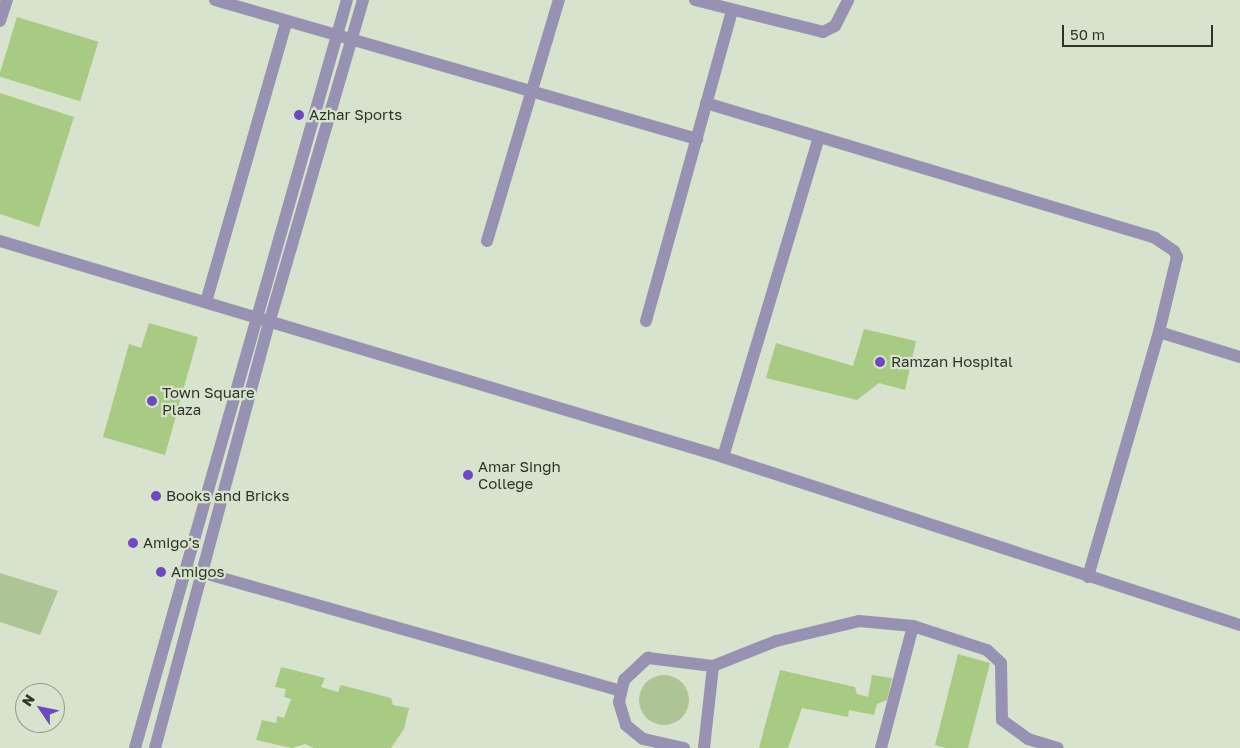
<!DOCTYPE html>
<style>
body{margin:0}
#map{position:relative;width:1240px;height:748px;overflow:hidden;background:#d7e3cc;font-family:"Golos Text",sans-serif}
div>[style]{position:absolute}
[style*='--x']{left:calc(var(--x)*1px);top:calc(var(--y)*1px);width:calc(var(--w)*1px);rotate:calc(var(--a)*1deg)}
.green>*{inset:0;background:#adc595}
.round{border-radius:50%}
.building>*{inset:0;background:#a7cb82;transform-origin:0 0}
.minor>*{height:12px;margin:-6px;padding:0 6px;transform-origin:6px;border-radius:6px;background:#9792b2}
.dots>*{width:14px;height:14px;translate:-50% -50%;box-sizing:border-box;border:2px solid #d7e3cc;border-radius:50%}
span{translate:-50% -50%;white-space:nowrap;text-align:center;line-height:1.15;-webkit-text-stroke:4.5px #d7e3cc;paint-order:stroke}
.poi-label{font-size:15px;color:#30352c}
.left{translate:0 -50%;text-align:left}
.north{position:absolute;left:15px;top:683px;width:50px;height:50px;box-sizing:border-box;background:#d7e3cc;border:1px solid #949d8c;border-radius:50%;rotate:304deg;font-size:14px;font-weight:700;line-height:20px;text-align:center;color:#30352c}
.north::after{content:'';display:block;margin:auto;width:18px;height:22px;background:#6c49c2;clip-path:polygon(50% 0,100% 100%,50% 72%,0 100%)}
.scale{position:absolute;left:1062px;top:25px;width:151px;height:22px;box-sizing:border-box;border:2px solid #30352c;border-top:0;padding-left:6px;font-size:15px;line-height:18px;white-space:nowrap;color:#30352c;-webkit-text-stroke:4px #d7e3cc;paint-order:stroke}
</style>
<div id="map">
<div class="green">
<div style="clip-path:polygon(0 573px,58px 591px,40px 635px,0 622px)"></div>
<div class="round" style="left:639px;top:675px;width:50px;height:50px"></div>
</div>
<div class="building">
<div style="left:17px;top:17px;width:85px;height:62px;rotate:17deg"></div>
<div style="clip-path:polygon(0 93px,74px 117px,39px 227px,0 214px)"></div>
<div style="clip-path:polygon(149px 323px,198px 337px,165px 455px,103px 437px,129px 344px,141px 348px)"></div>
<div style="clip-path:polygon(864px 329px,916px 341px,905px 390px,879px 383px,857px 400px,766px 378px,776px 343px,853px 366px)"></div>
<div style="clip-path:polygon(958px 654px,990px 663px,968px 748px,946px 748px,935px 745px)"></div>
<div style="clip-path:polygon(281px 667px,325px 678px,321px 687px,338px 692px,341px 685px,391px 698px,393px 705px,409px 708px,404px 729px,391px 748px,314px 748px,305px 744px,292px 748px,256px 740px,262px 720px,276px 723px,277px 716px,284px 718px,291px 699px,284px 697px,286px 689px,275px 687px)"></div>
<div style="clip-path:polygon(780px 670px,855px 687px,857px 694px,868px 697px,872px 675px,892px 678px,887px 700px,877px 704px,874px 715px,849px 710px,848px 717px,802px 708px,788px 748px,759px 748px)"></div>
</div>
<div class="minor">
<div style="--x:215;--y:0;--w:502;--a:16.09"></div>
<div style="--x:695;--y:0;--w:132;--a:14"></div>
<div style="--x:823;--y:32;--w:13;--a:-27"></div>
<div style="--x:835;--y:26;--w:29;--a:-63"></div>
<div style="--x:0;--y:21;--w:22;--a:-72"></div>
<div style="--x:706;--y:103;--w:469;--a:16.7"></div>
<div style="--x:1155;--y:238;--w:23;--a:34"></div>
<div style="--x:1174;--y:251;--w:7;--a:63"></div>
<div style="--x:1177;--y:257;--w:77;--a:103.5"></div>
<div style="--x:1159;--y:332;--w:255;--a:106.2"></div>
<div style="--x:0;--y:241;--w:755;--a:16.63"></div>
<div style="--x:723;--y:457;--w:544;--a:18"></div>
<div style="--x:487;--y:241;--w:252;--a:-73.4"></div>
<div style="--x:206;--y:302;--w:290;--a:-74"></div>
<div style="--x:646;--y:321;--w:322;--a:-74.5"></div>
<div style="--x:1159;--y:332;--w:85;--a:17.2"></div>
<div style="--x:723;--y:457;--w:334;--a:-73.3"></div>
<div style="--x:197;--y:571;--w:440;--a:15.8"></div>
<div style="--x:135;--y:748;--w:777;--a:-74.18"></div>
<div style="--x:155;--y:748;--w:443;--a:-75"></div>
<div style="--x:270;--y:320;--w:333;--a:-73.8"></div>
<div style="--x:684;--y:748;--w:42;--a:-167.6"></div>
<div style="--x:643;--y:739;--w:22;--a:-141"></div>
<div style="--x:626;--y:725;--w:24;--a:-107"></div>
<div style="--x:619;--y:702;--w:23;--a:-77"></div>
<div style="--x:624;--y:680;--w:33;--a:-43"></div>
<div style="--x:648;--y:658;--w:65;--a:7"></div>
<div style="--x:704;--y:748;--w:82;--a:-83.7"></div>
<div style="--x:713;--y:666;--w:68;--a:-21.6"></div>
<div style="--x:776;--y:641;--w:85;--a:-13.5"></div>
<div style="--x:859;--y:621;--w:54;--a:5.3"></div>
<div style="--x:913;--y:626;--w:78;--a:18"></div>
<div style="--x:987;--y:650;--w:19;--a:43"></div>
<div style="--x:1001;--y:663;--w:57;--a:89"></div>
<div style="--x:1002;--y:720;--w:32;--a:36"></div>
<div style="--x:1028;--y:739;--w:31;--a:17"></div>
<div style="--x:881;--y:748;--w:126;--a:-75.3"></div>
</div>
<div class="dots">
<div style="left:299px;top:115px;background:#6c49c2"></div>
<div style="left:880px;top:362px;background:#6c49c2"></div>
<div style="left:152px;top:401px;background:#6c49c2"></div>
<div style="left:468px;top:475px;background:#6c49c2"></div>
<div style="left:156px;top:496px;background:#6c49c2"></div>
<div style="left:133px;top:543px;background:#6c49c2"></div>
<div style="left:161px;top:572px;background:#6c49c2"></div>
</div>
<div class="poi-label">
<span class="left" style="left:309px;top:115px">Azhar Sports</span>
<span class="left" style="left:891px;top:362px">Ramzan Hospital</span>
<span class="left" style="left:162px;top:401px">Town Square<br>Plaza</span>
<span class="left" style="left:478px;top:475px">Amar Singh<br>College</span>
<span class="left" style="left:166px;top:496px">Books and Bricks</span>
<span class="left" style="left:143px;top:543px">Amigo's</span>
<span class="left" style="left:171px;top:572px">Amigos</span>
</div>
<div class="north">N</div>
<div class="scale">50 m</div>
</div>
